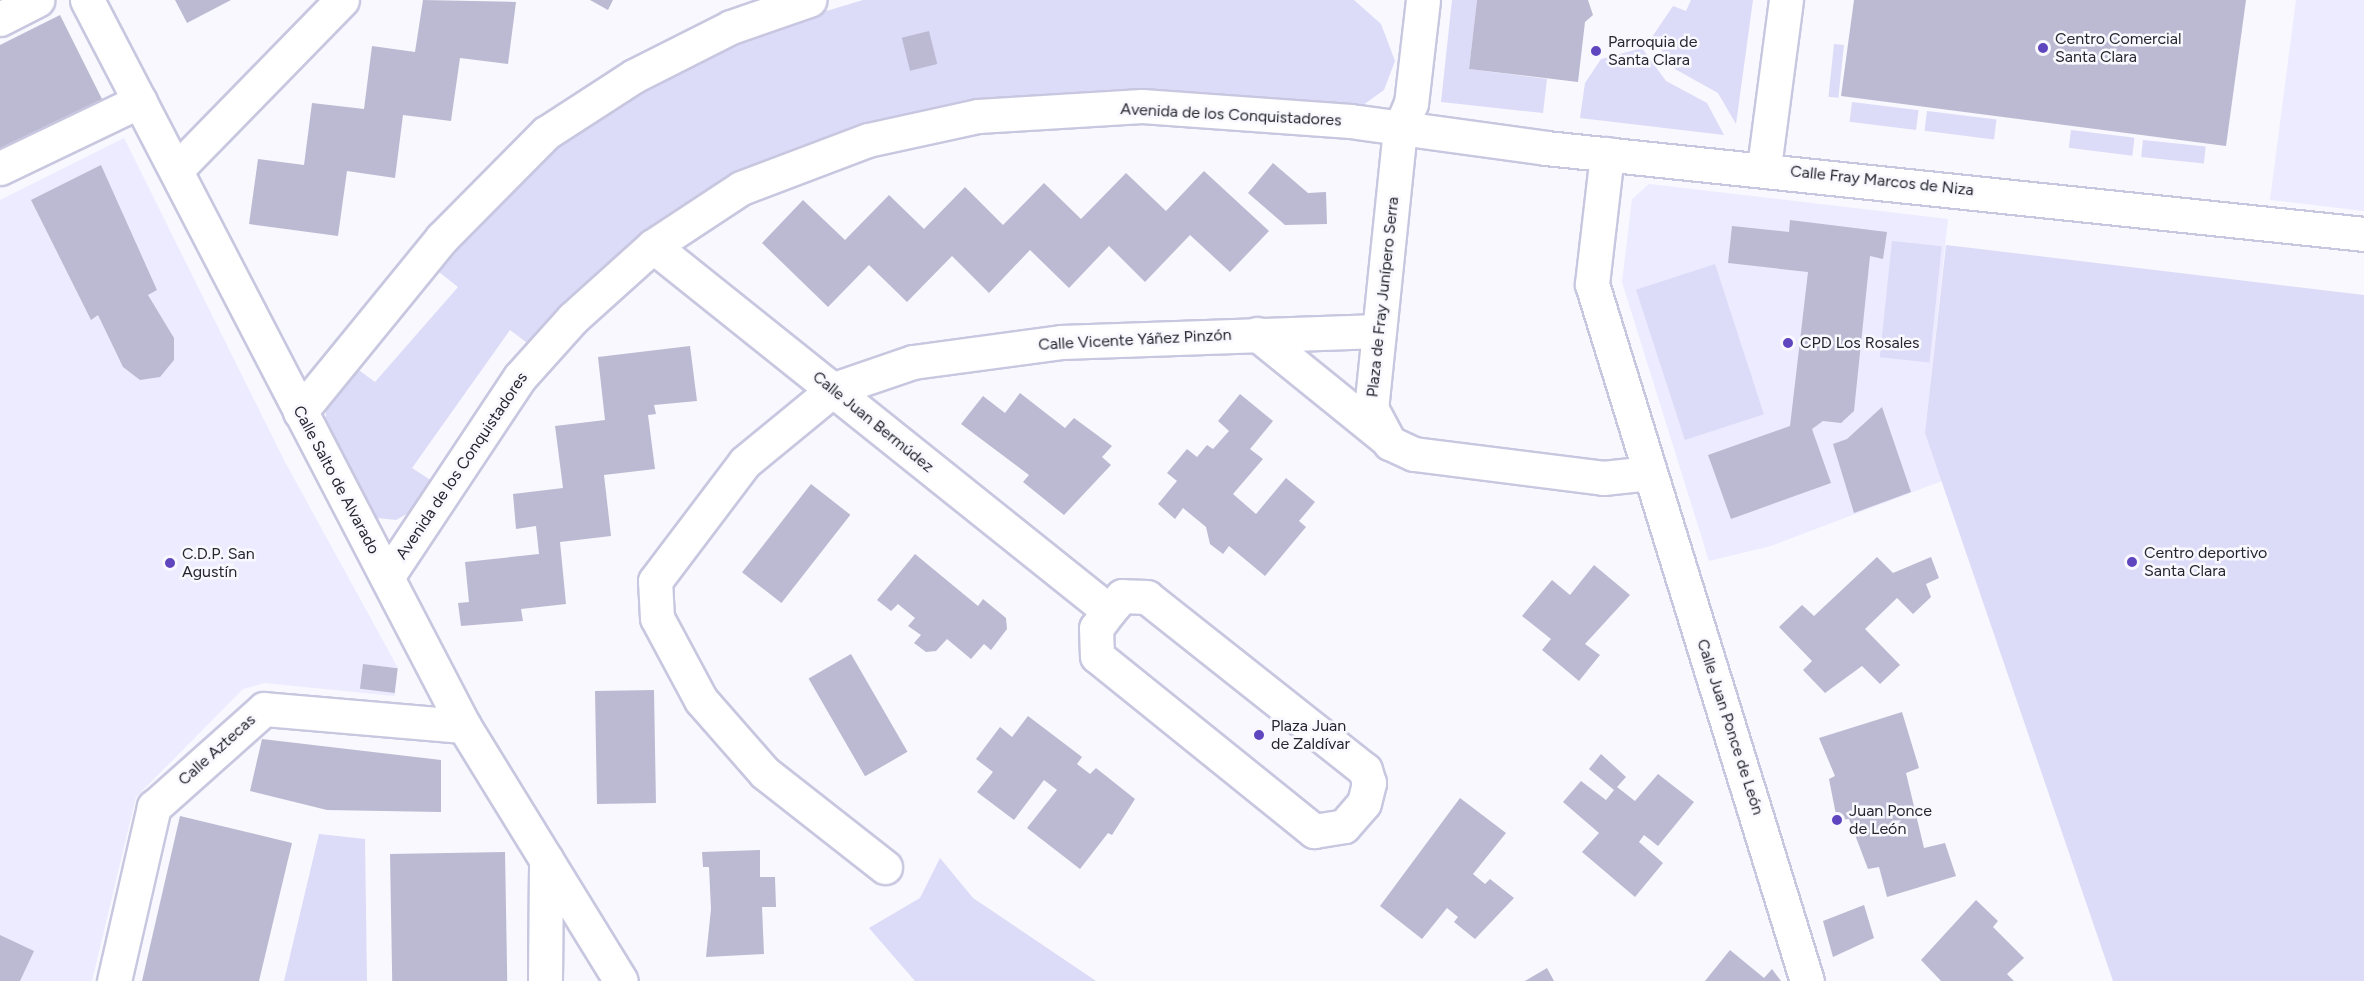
<!DOCTYPE html>
<meta charset="utf-8">
<style>
body{margin:0}
#map{position:relative;width:2364px;height:981px;overflow:hidden;background:#f8f8fe;font-family:Figtree,sans-serif}
div>[style]{position:absolute}
[style*='--x']{left:calc(var(--x)*1px);top:calc(var(--y)*1px);width:calc(var(--w)*1px);rotate:calc(var(--a)*1deg)}
.built>*{inset:0;background:#ecebff}
.green>*{inset:0;background:#dcdbf8;transform-origin:0 0}
.building>*{inset:0;background:#bbbad2;transform-origin:0 0}
.roads{filter:drop-shadow(2px 0 #c8c7e0) drop-shadow(-2px 0 #c8c7e0) drop-shadow(0 2px #c8c7e0) drop-shadow(0 -2px #c8c7e0)}
.minor>*{height:33px;margin:-16.5px;padding:0 16.5px;transform-origin:16.5px;border-radius:16.5px;background:#fff}
.dots>*{width:16px;height:16px;translate:-50% -50%;box-sizing:border-box;border:3px solid #f8f8fe;border-radius:50%}
span{translate:-50% -50%;white-space:nowrap;text-align:center;line-height:1.15;-webkit-text-stroke:5px #f8f8fe;paint-order:stroke}
.poi-label{font-size:16px;color:#272630}
.left{translate:0 -50%;text-align:left}
.street-label{font-size:16px;color:#272630}
</style>
<div id="map">
<div class="built">
<div style="clip-path:polygon(2296px 0,2364px 0,2364px 211px,2270px 200px)"></div>
<div style="clip-path:polygon(124px 138px,285px 462px,398px 668px,363px 665px,361px 689px,396px 692px,394px 696px,265px 683px,243px 689px,136px 797px,92px 981px,0 981px,0 200px)"></div>
<div style="clip-path:polygon(1649px 184px,1948px 219px,1925px 433px,1942px 481px,1771px 546px,1709px 561px,1622px 282px,1632px 199px)"></div>
</div>
<div class="green">
<div style="clip-path:polygon(863px 0,1354px 0,1381px 24px,1395px 61px,1384px 90px,1363px 105px,1124px 89px,975px 101px,861px 125px,530px 345px,510px 330px,412px 468px,432px 481px,412px 511px,396px 520px,368px 517px,325px 426px,326px 409px,356px 368px,375px 382px,458px 287px,439px 272px,496px 205px,538px 163px,637px 92px,770px 28px)"></div>
<div style="clip-path:polygon(1452px 0,1477px 0,1469px 69px,1547px 79px,1543px 113px,1441px 102px)"></div>
<div style="clip-path:polygon(1691px 0,1753px 0,1736px 124px,1718px 93px,1675px 69px,1652px 37px,1673px 6px,1686px 11px)"></div>
<div style="left:1834px;top:44px;width:10px;height:53px;rotate:6deg"></div>
<div style="clip-path:polygon(1642px 48px,1666px 81px,1707px 103px,1724px 135px,1580px 118px,1585px 83px,1601px 59px)"></div>
<div style="left:1852px;top:102px;width:67px;height:20px;rotate:7deg"></div>
<div style="left:1927px;top:111px;width:70px;height:20px;rotate:7deg"></div>
<div style="left:2071px;top:130px;width:64px;height:18px;rotate:7deg"></div>
<div style="left:2143px;top:140px;width:63px;height:17px;rotate:6deg"></div>
<div style="left:1892px;top:241px;width:50px;height:117px;rotate:6deg"></div>
<div style="clip-path:polygon(1946px 245px,2364px 295px,2364px 981px,2113px 981px,1925px 433px)"></div>
<div style="left:1715px;top:264px;width:158px;height:83px;rotate:72deg"></div>
<div style="clip-path:polygon(319px 834px,365px 839px,367px 981px,284px 981px)"></div>
<div style="clip-path:polygon(940px 858px,973px 898px,1096px 981px,915px 981px,869px 928px,920px 898px)"></div>
</div>
<div class="building">
<div style="clip-path:polygon(175px 0,231px 0,187px 23px)"></div>
<div style="clip-path:polygon(423px 0,516px 2px,508px 64px,460px 58px,451px 121px,403px 115px,395px 178px,347px 171px,338px 236px,249px 224px,258px 159px,304px 165px,312px 103px,364px 109px,372px 46px,415px 52px)"></div>
<div style="clip-path:polygon(590px 0,613px 0,608px 10px)"></div>
<div style="clip-path:polygon(1477px 0,1588px 0,1593px 15px,1585px 22px,1578px 82px,1469px 69px)"></div>
<div style="clip-path:polygon(1854px 0,2246px 0,2226px 146px,1841px 96px)"></div>
<div style="clip-path:polygon(60px 15px,104px 103px,0 153px,0 45px)"></div>
<div style="left:929px;top:31px;width:34px;height:28px;rotate:76deg"></div>
<div style="clip-path:polygon(1273px 163px,1308px 193px,1326px 192px,1327px 224px,1285px 225px,1248px 193px)"></div>
<div style="clip-path:polygon(101px 165px,157px 290px,148px 295px,174px 338px,174px 360px,160px 377px,140px 380px,123px 367px,98px 315px,91px 320px,31px 200px)"></div>
<div style="clip-path:polygon(1204px 171px,1269px 231px,1230px 272px,1190px 235px,1145px 282px,1109px 246px,1069px 288px,1030px 250px,989px 293px,952px 256px,907px 302px,869px 265px,828px 307px,762px 243px,803px 200px,845px 240px,889px 195px,924px 229px,965px 187px,1003px 225px,1044px 183px,1081px 219px,1126px 173px,1166px 211px)"></div>
<div style="clip-path:polygon(1790px 220px,1887px 232px,1883px 259px,1870px 256px,1854px 411px,1841px 423px,1823px 421px,1812px 429px,1831px 483px,1731px 519px,1708px 455px,1790px 426px,1808px 272px,1728px 263px,1732px 226px,1789px 232px)"></div>
<div style="clip-path:polygon(690px 346px,697px 401px,654px 405px,656px 414px,648px 415px,655px 469px,604px 475px,611px 536px,560px 542px,566px 604px,521px 609px,523px 621px,461px 626px,458px 603px,469px 602px,465px 562px,539px 554px,536px 526px,516px 529px,513px 494px,563px 488px,555px 426px,605px 420px,598px 357px)"></div>
<div style="clip-path:polygon(1020px 393px,1065px 428px,1074px 418px,1112px 446px,1102px 457px,1111px 465px,1064px 515px,1023px 482px,1029px 475px,961px 424px,983px 396px,1005px 413px)"></div>
<div style="clip-path:polygon(1240px 394px,1273px 421px,1250px 449px,1263px 459px,1233px 494px,1256px 514px,1286px 478px,1315px 502px,1299px 521px,1306px 527px,1265px 576px,1229px 546px,1223px 554px,1210px 544px,1206px 527px,1183px 508px,1175px 519px,1158px 504px,1177px 481px,1167px 473px,1187px 449px,1197px 457px,1207px 445px,1213px 449px,1229px 431px,1218px 421px)"></div>
<div style="clip-path:polygon(1882px 407px,1911px 492px,1854px 513px,1833px 444px,1847px 439px)"></div>
<div style="left:811px;top:484px;width:50px;height:112px;rotate:38deg"></div>
<div style="clip-path:polygon(915px 554px,978px 606px,983px 599px,1006px 618px,1007px 629px,991px 650px,984px 644px,971px 659px,947px 639px,936px 651px,926px 652px,914px 643px,921px 635px,908px 626px,915px 618px,898px 604px,891px 611px,877px 600px)"></div>
<div style="clip-path:polygon(1877px 557px,1893px 573px,1931px 557px,1939px 578px,1926px 584px,1931px 597px,1913px 614px,1897px 598px,1865px 629px,1900px 665px,1880px 684px,1862px 666px,1825px 693px,1803px 670px,1812px 661px,1779px 627px,1802px 605px,1814px 616px)"></div>
<div style="clip-path:polygon(1594px 565px,1630px 595px,1585px 644px,1600px 655px,1579px 681px,1542px 650px,1551px 639px,1522px 616px,1552px 580px,1570px 595px)"></div>
<div style="left:851px;top:654px;width:113px;height:49px;rotate:60deg"></div>
<div style="left:363px;top:664px;width:35px;height:25px;rotate:7deg"></div>
<div style="left:654px;top:690px;width:113px;height:59px;rotate:89deg"></div>
<div style="clip-path:polygon(1902px 712px,1919px 768px,1906px 773px,1924px 848px,1945px 843px,1956px 876px,1887px 897px,1879px 867px,1868px 869px,1849px 819px,1837px 820px,1829px 779px,1835px 776px,1819px 738px)"></div>
<div style="clip-path:polygon(1028px 716px,1082px 757px,1077px 764px,1090px 774px,1096px 768px,1135px 799px,1112px 835px,1108px 833px,1080px 869px,1027px 828px,1057px 790px,1044px 780px,1014px 820px,977px 792px,993px 772px,976px 759px,1000px 727px,1012px 737px)"></div>
<div style="clip-path:polygon(262px 739px,441px 760px,441px 812px,327px 810px,250px 791px)"></div>
<div style="clip-path:polygon(1601px 754px,1626px 777px,1617px 787px,1635px 801px,1658px 774px,1694px 802px,1658px 846px,1644px 835px,1639px 842px,1663px 863px,1635px 897px,1582px 852px,1599px 833px,1563px 802px,1581px 781px,1606px 800px,1614px 790px,1589px 769px)"></div>
<div style="clip-path:polygon(1460px 798px,1506px 833px,1473px 874px,1485px 884px,1490px 879px,1514px 898px,1475px 939px,1454px 922px,1458px 917px,1447px 908px,1422px 939px,1380px 906px)"></div>
<div style="clip-path:polygon(180px 816px,292px 843px,259px 981px,142px 981px)"></div>
<div style="clip-path:polygon(760px 850px,760px 877px,775px 877px,776px 907px,762px 907px,764px 954px,706px 957px,711px 909px,709px 867px,703px 867px,702px 852px)"></div>
<div style="left:505px;top:852px;width:129px;height:115px;rotate:89deg"></div>
<div style="clip-path:polygon(1976px 900px,1998px 921px,1993px 927px,2024px 958px,2007px 974px,2014px 981px,1941px 981px,1921px 960px)"></div>
<div style="clip-path:polygon(1864px 905px,1874px 938px,1833px 957px,1823px 921px)"></div>
<div style="clip-path:polygon(0 935px,34px 951px,20px 981px,0 981px)"></div>
<div style="clip-path:polygon(1730px 950px,1764px 978px,1772px 969px,1781px 981px,1705px 981px)"></div>
<div style="clip-path:polygon(1547px 968px,1554px 981px,1525px 981px)"></div>
</div>
<div class="roads">
<div class="minor">
<div style="--x:87;--y:0;--w:818;--a:62.56"></div>
<div style="--x:464;--y:726;--w:299;--a:58.4"></div>
<div style="--x:1423;--y:0;--w:104;--a:96.6"></div>
<div style="--x:1411;--y:103;--w:28;--a:113"></div>
<div style="--x:1400;--y:129;--w:281;--a:95.9"></div>
<div style="--x:1371;--y:408;--w:40;--a:62"></div>
<div style="--x:1390;--y:443;--w:26;--a:25"></div>
<div style="--x:1414;--y:454;--w:191;--a:7.2"></div>
<div style="--x:1603;--y:478;--w:47;--a:-6.1"></div>
<div style="--x:0;--y:19;--w:42;--a:-27.2"></div>
<div style="--x:1607;--y:154;--w:131;--a:96.6"></div>
<div style="--x:1592;--y:284;--w:729;--a:72.86"></div>
<div style="--x:1764;--y:167;--w:168;--a:-82.5"></div>
<div style="--x:0;--y:168;--w:155;--a:-25.6"></div>
<div style="--x:177;--y:169;--w:236;--a:-45.7"></div>
<div style="--x:653;--y:246;--w:584;--a:38.68"></div>
<div style="--x:1109;--y:611;--w:21;--a:127"></div>
<div style="--x:1096;--y:628;--w:28;--a:88"></div>
<div style="--x:1097;--y:656;--w:279;--a:38.9"></div>
<div style="--x:1314;--y:831;--w:30;--a:-9"></div>
<div style="--x:1344;--y:826;--w:30;--a:-49"></div>
<div style="--x:1364;--y:803;--w:21;--a:-76"></div>
<div style="--x:1369;--y:783;--w:14;--a:-107"></div>
<div style="--x:1365;--y:770;--w:278;--a:-141.6"></div>
<div style="--x:1147;--y:597;--w:25;--a:-178"></div>
<div style="--x:1122;--y:596;--w:20;--a:131"></div>
<div style="--x:1257;--y:334;--w:164;--a:39"></div>
<div style="--x:300;--y:412;--w:225;--a:-50.8"></div>
<div style="--x:442;--y:238;--w:148;--a:-45.3"></div>
<div style="--x:546;--y:133;--w:105;--a:-32.9"></div>
<div style="--x:634;--y:76;--w:109;--a:-26.8"></div>
<div style="--x:731;--y:27;--w:83;--a:-19.1"></div>
<div style="--x:387;--y:577;--w:240;--a:-56.4"></div>
<div style="--x:520;--y:377;--w:79;--a:-48.1"></div>
<div style="--x:573;--y:318;--w:108;--a:-42"></div>
<div style="--x:653;--y:246;--w:105;--a:-33.4"></div>
<div style="--x:741;--y:188;--w:136;--a:-20.7"></div>
<div style="--x:868;--y:140;--w:113;--a:-12.3"></div>
<div style="--x:978;--y:116;--w:164;--a:-3.5"></div>
<div style="--x:1142;--y:106;--w:209;--a:4.1"></div>
<div style="--x:1350;--y:121;--w:198;--a:7.8"></div>
<div style="--x:1546;--y:148;--w:823;--a:6"></div>
<div style="--x:885;--y:867;--w:152;--a:-141.9"></div>
<div style="--x:765;--y:773;--w:97;--a:-131.2"></div>
<div style="--x:701;--y:700;--w:93;--a:-118.2"></div>
<div style="--x:657;--y:618;--w:37;--a:-93"></div>
<div style="--x:655;--y:581;--w:149;--a:-52.9"></div>
<div style="--x:745;--y:462;--w:115;--a:-39.4"></div>
<div style="--x:834;--y:389;--w:83;--a:-18.9"></div>
<div style="--x:913;--y:362;--w:149;--a:-7.7"></div>
<div style="--x:1061;--y:342;--w:318;--a:-2"></div>
<div style="--x:114;--y:981;--w:179;--a:-77.1"></div>
<div style="--x:154;--y:807;--w:147;--a:-41.7"></div>
<div style="--x:264;--y:709;--w:201;--a:4.9"></div>
<div style="--x:545;--y:981;--w:122;--a:-89.5"></div>
</div>
</div>
<div class="dots">
<div style="left:2043px;top:48px;background:#5f45be"></div>
<div style="left:1596px;top:51px;background:#5f45be"></div>
<div style="left:1788px;top:343px;background:#5f45be"></div>
<div style="left:2132px;top:562px;background:#5f45be"></div>
<div style="left:170px;top:563px;background:#5f45be"></div>
<div style="left:1259px;top:735px;background:#5f45be"></div>
<div style="left:1837px;top:820px;background:#5f45be"></div>
</div>
<div class="poi-label">
<span class="left" style="left:2055px;top:48px">Centro Comercial<br>Santa Clara</span>
<span class="left" style="left:1608px;top:51px">Parroquia de<br>Santa Clara</span>
<span class="left" style="left:1800px;top:343px">CPD Los Rosales</span>
<span class="left" style="left:2144px;top:562px">Centro deportivo<br>Santa Clara</span>
<span class="left" style="left:182px;top:563px">C.D.P. San<br>Agustín</span>
<span class="left" style="left:1271px;top:735px">Plaza Juan<br>de Zaldívar</span>
<span class="left" style="left:1849px;top:820px">Juan Ponce<br>de León</span>
</div>
<div class="street-label">
<span style="left:1231px;top:115px;rotate:3deg">Avenida de los Conquistadores</span>
<span style="left:1882px;top:181px;rotate:6deg">Calle Fray Marcos de Niza</span>
<span style="left:1383px;top:297px;rotate:-84deg">Plaza de Fray Junípero Serra</span>
<span style="left:1135px;top:340px;rotate:-3deg">Calle Vicente Yáñez Pinzón</span>
<span style="left:873px;top:422px;rotate:39deg">Calle Juan Bermúdez</span>
<span style="left:462px;top:466px;rotate:-56deg">Avenida de los Conquistadores</span>
<span style="left:336px;top:480px;rotate:62deg">Calle Salto de Alvarado</span>
<span style="left:1730px;top:727px;rotate:72deg">Calle Juan Ponce de León</span>
<span style="left:217px;top:750px;rotate:-42deg">Calle Aztecas</span>
</div>
</div>
